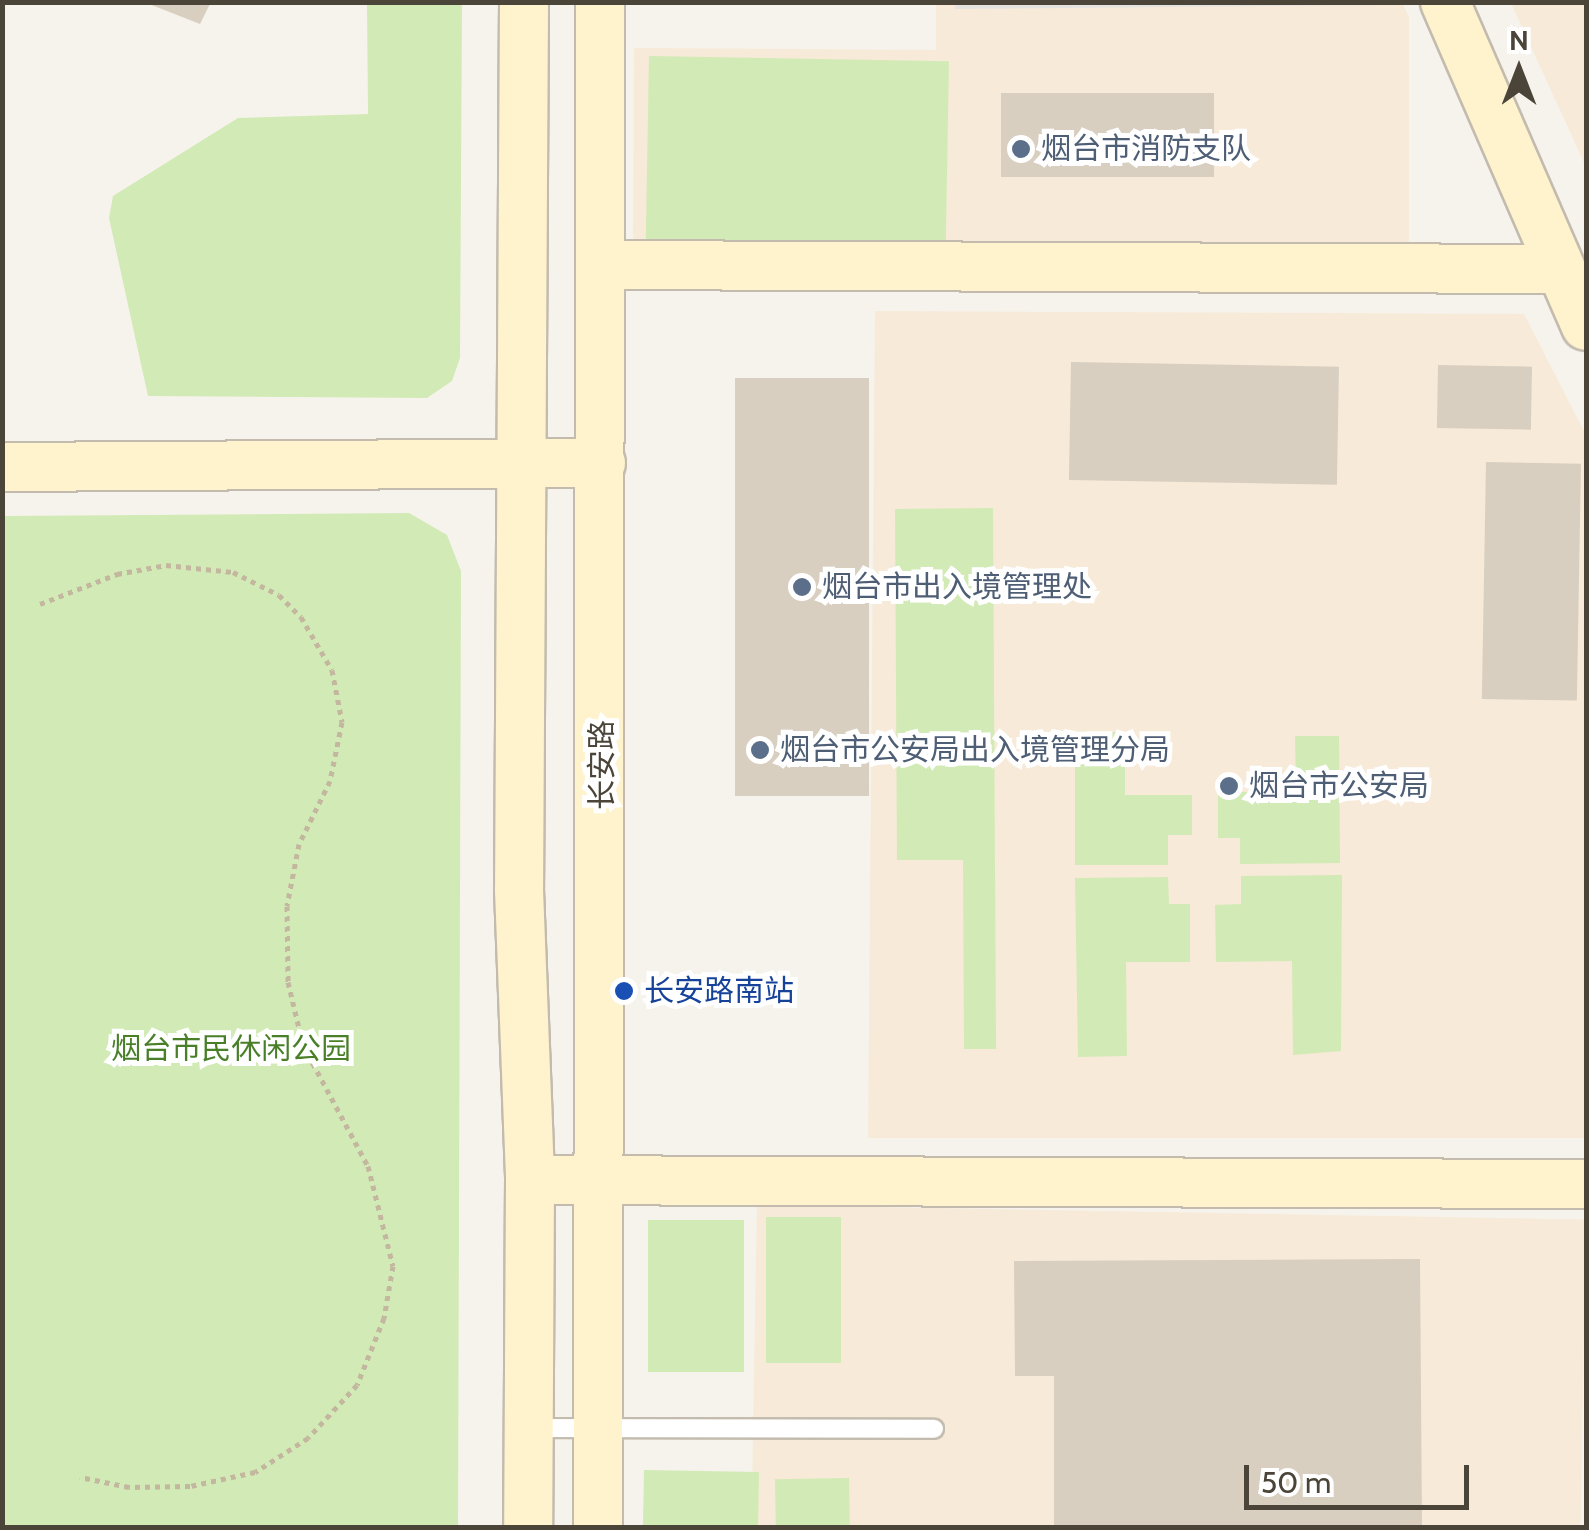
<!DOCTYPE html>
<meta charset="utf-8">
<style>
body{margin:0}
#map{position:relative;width:1589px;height:1530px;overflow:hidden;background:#f6f3ec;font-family:Cabin,"Noto Sans SC",sans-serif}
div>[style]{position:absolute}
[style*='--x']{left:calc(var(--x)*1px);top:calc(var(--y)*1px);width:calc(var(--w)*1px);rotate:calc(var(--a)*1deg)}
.commercial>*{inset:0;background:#f7ead8;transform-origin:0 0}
.green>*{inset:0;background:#d2eab5;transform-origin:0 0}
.parking>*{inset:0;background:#e5e3e0}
.building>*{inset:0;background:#d8cfc1;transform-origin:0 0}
.path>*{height:5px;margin-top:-2.5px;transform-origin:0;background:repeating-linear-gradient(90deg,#c4b79f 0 5px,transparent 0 10px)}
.roads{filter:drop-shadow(2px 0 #c2bbae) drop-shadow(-2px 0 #c2bbae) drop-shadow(0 2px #c2bbae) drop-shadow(0 -2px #c2bbae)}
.lane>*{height:18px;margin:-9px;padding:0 9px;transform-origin:9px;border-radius:9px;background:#fff}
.secondary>*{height:48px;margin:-24px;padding:0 24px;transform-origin:24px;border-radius:24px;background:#fff3cd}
.dots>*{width:28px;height:28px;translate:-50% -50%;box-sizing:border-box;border:5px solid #fff;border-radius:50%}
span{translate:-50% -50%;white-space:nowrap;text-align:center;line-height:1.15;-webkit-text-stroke:10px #fff;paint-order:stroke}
.service-label{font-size:30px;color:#4e5e75}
.left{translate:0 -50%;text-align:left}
.street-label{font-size:30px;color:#4b4439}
.transit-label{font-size:30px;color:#164399}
.park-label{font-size:30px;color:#4a7f2a}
.frame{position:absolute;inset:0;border:5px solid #4b4439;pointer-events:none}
.north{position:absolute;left:1469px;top:20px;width:100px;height:100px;-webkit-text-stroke:8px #fff;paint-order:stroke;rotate:0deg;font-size:28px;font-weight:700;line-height:40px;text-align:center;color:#4b4439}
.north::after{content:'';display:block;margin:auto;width:35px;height:45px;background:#4b4439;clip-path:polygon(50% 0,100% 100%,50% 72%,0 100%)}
.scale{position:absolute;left:1244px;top:1465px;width:225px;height:45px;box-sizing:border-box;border:5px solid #4b4439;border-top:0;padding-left:12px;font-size:30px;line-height:35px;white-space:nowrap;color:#4b4439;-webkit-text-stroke:8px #fff;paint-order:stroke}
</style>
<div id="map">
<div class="commercial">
<div style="clip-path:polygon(936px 2px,1402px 2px,1409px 17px,1409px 256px,633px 248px,634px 48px,936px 50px)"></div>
<div style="clip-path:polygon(1511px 3px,1586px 3px,1586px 167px)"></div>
<div style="clip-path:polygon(875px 311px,1524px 314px,1586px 435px,1586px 1138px,868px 1138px)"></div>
<div style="left:757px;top:1205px;width:829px;height:322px;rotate:1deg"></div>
</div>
<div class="green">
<div style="clip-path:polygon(367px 3px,462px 3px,460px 358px,452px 381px,427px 398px,148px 396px,109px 218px,113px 196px,238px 118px,368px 114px)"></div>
<div style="left:649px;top:56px;width:300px;height:186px;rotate:1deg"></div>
<div style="clip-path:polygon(993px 508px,996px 1049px,964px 1049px,963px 860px,897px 860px,895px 509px)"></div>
<div style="clip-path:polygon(409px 513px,447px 535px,461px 571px,458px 1527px,3px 1527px,3px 516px)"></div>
<div style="clip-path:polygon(1075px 732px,1125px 732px,1125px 795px,1192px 795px,1192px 835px,1168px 835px,1168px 865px,1075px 865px)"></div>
<div style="clip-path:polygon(1295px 736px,1339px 736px,1340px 863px,1240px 864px,1240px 838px,1218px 838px,1218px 792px,1296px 792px)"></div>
<div style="clip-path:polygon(1342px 875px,1341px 1051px,1293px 1055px,1292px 961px,1216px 962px,1215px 905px,1241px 904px,1241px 876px)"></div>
<div style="clip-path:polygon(1168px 877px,1169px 904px,1190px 904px,1190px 962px,1126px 962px,1127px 1056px,1078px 1057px,1075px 878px)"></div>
<div style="left:766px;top:1217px;width:75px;height:146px"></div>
<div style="left:648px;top:1220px;width:96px;height:152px"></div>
<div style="left:644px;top:1470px;width:115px;height:57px;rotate:1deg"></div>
<div style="left:849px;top:1478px;width:49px;height:74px;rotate:89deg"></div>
</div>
<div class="parking">
<div style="clip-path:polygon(955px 3px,1392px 2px,1393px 5px,955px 9px)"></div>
</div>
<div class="building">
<div style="clip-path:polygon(144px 2px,211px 2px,200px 24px)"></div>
<div style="left:1001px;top:93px;width:213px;height:84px"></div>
<div style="left:1071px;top:362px;width:268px;height:118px;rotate:1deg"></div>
<div style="left:1438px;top:365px;width:94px;height:63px;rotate:1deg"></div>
<div style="left:735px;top:378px;width:134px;height:418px"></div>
<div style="left:1486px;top:462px;width:95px;height:237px;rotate:1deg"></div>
<div style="clip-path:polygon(1420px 1259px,1422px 1528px,1054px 1528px,1054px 1376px,1015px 1376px,1014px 1261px)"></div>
</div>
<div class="path">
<div style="--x:40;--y:604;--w:83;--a:-21.3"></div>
<div style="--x:117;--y:574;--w:50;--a:-10.4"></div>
<div style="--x:166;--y:565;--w:67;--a:6"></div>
<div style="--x:233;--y:572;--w:51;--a:26.6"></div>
<div style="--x:279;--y:595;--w:31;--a:45"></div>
<div style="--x:301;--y:617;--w:61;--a:59.7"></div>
<div style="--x:332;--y:670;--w:53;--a:79.1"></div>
<div style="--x:342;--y:722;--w:60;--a:101.5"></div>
<div style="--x:330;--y:781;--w:70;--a:116.2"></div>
<div style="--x:299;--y:844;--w:63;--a:101"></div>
<div style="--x:287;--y:906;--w:76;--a:89.2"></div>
<div style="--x:288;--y:982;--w:65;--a:76.6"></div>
<div style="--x:303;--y:1045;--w:137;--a:61.8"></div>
<div style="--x:368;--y:1166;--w:103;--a:76"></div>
<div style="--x:393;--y:1266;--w:53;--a:99.8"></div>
<div style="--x:384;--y:1318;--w:72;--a:111.9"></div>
<div style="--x:357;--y:1385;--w:72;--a:132.8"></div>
<div style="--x:308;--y:1438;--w:63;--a:147.3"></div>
<div style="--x:255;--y:1472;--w:66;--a:167.8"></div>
<div style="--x:190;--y:1486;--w:61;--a:179.1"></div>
<div style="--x:129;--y:1487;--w:50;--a:-168.5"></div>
</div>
<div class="roads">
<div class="lane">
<div style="--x:530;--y:1428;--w:404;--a:0.1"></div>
</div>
<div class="secondary">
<div style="--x:524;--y:2;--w:888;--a:90.32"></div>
<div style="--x:519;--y:890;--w:290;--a:87.8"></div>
<div style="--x:530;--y:1180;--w:348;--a:90.3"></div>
<div style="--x:1445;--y:2;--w:353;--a:66.5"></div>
<div style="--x:601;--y:265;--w:959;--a:0.24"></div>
<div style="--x:2;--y:467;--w:599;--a:-0.38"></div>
<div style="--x:530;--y:1180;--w:1056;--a:0.22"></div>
<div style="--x:598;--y:1528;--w:1526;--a:-89.92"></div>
</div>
</div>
<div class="dots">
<div style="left:1021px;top:149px;background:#5c6f8a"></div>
<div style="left:802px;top:587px;background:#5c6f8a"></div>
<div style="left:760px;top:750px;background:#5c6f8a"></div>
<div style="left:1229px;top:786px;background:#5c6f8a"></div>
<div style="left:624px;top:991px;background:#1a4fb4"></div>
</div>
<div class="service-label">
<span class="left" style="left:1041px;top:149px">烟台市消防支队</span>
<span class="left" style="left:822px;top:587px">烟台市出入境管理处</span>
<span class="left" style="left:780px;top:750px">烟台市公安局出入境管理分局</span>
<span class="left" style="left:1249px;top:786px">烟台市公安局</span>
</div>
<div class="street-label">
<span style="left:602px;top:765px;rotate:-90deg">长安路</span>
</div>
<div class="transit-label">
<span class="left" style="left:644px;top:991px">长安路南站</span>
</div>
<div class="park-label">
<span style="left:231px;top:1049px">烟台市民休闲公园</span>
</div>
<div class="frame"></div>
<div class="north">N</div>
<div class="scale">50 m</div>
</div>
